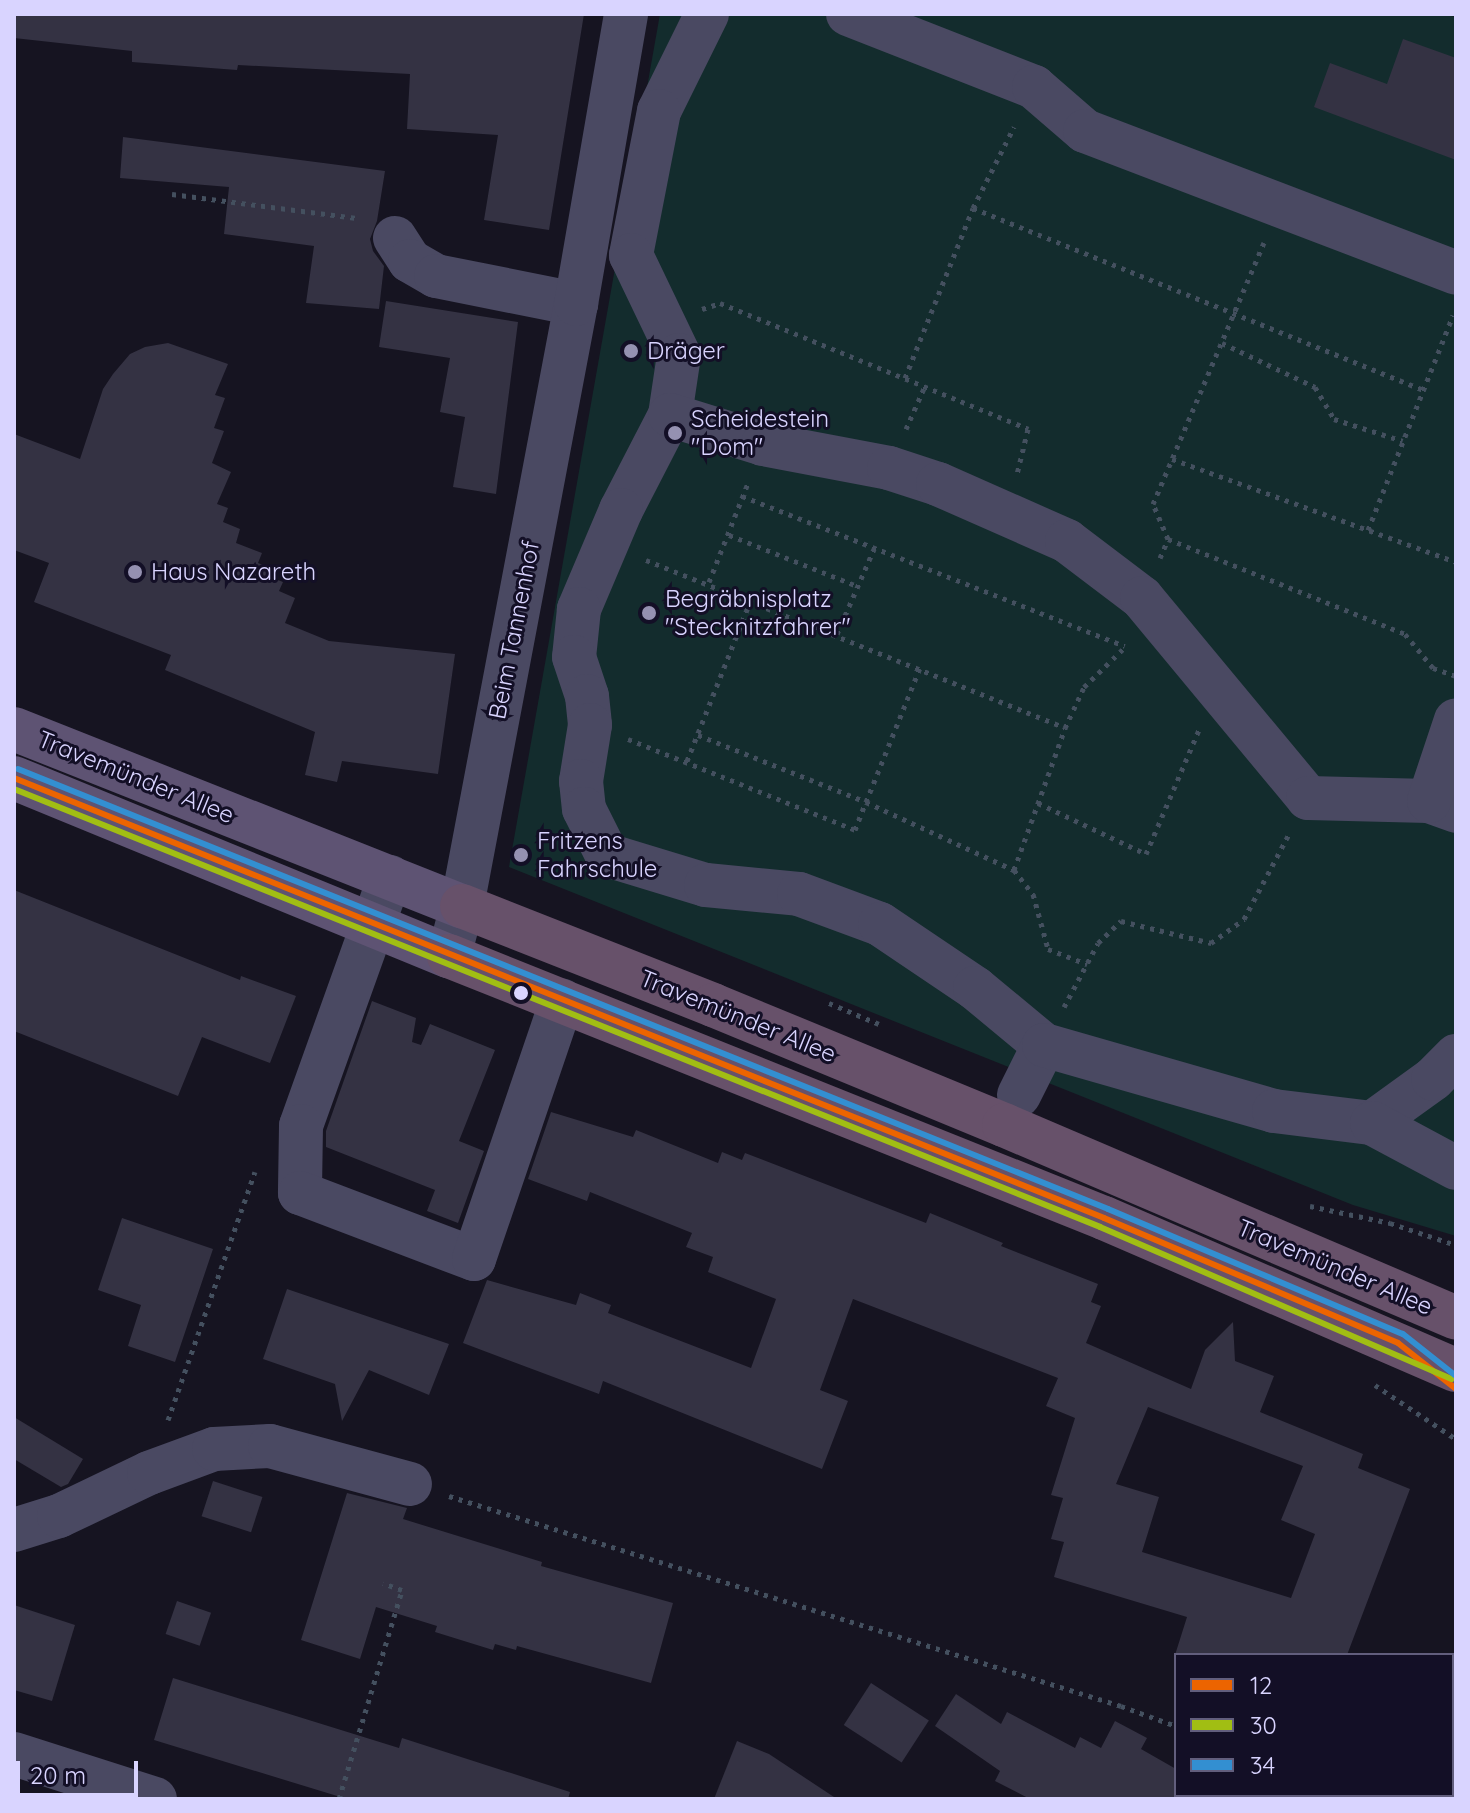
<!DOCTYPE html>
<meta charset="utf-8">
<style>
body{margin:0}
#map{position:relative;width:1470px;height:1813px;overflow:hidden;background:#161421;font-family:Quicksand,sans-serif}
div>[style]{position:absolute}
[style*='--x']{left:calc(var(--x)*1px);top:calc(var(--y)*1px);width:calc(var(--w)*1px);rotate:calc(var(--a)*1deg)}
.green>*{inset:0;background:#132c2d}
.building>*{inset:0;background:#343243;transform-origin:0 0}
.path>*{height:5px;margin-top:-2.5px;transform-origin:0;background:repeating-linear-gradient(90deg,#44505f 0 4px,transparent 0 10px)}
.minor>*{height:44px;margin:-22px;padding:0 22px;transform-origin:22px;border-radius:22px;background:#4a4962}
.major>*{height:44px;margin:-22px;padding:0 22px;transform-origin:22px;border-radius:22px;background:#5e5373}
.highway>*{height:44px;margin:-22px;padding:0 22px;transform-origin:22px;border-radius:22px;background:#67516a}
.bus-1>*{height:6px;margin:-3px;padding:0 3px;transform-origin:3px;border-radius:3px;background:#ec6400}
.bus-2>*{height:6px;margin:-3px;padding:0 3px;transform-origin:3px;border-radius:3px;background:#a1be13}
.bus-3>*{height:6px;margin:-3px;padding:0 3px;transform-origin:3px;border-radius:3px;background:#338fd1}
.dots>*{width:22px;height:22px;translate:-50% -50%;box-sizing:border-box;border:4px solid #130f26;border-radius:50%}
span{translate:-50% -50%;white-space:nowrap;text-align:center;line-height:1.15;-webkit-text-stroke:6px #130f26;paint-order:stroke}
.poi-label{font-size:24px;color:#d9d4ff}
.left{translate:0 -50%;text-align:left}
.street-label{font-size:24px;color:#d9d4ff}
.frame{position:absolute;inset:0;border:16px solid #d9d4ff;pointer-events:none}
.legend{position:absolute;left:1174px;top:1653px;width:280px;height:144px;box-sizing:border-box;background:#130f26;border:2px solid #625e7d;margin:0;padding:10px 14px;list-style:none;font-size:24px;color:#d9d4ff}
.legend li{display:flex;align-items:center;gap:16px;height:40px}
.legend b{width:40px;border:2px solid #625e7d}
.scale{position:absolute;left:16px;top:1761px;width:122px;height:36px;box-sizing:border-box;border:4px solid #d9d4ff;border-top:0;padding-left:10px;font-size:24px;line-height:28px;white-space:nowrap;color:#d9d4ff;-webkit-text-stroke:6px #130f26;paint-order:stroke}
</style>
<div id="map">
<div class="green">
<div style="clip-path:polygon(660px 14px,1443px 14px,1456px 17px,1456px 1236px,1353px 1205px,509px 867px)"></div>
</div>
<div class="building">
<div style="clip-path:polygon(14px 14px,584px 14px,549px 230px,484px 220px,498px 135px,407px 129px,410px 74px,238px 65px,237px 70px,132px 62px,132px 51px,14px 38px)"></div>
<div style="clip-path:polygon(1403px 39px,1456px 58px,1456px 160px,1314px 107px,1330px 63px,1387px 84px)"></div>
<div style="clip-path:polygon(123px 137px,385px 171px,377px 221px,370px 239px,373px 251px,384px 266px,379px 309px,306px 303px,314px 246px,224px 234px,229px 187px,120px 178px)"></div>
<div style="clip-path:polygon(386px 301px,518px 322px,496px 494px,453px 487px,465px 417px,440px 412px,450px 358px,379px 347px)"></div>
<div style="clip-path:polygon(168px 343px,228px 364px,215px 395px,225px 398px,214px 428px,224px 431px,212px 463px,231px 472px,217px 504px,228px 508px,223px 522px,240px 529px,236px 543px,262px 553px,258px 563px,273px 569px,270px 577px,283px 582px,279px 591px,295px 598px,285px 623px,329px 641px,455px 654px,438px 774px,342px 761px,337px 782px,305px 775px,315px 732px,165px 670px,171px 655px,34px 602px,49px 563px,14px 550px,14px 434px,80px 459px,103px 389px,113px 374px,130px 354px,145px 347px)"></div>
<div style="clip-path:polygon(14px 890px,240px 980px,241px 976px,296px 996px,270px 1063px,202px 1037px,178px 1096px,14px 1031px)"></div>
<div style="clip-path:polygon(372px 1001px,416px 1018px,412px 1042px,421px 1045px,430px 1024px,495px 1050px,459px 1141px,484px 1151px,458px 1223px,427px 1211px,435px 1190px,326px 1147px,326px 1131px)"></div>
<div style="clip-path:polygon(evenodd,551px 1112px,633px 1137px,636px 1130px,718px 1163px,722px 1152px,742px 1160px,745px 1153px,926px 1223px,930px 1213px,1003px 1243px,1001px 1246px,1098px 1284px,1091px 1302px,1101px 1306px,1086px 1343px,1191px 1389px,1205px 1350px,1233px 1322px,1235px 1361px,1274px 1376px,1260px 1412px,1363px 1454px,1358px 1468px,1410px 1489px,1347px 1655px,1175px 1655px,1187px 1617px,1054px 1577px,1064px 1542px,1051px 1539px,1063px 1498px,1051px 1495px,1075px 1418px,1046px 1406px,1058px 1378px,853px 1299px,820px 1390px,848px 1401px,822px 1469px,603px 1381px,599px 1394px,463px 1343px,487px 1280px,576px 1305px,580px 1293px,611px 1305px,608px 1313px,751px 1368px,776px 1299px,708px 1272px,713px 1257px,686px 1247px,692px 1233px,590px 1192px,587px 1201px,528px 1179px,551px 1112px,1148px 1407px,1303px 1466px,1281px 1520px,1315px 1534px,1291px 1598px,1142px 1552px,1159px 1497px,1116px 1484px,1148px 1407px)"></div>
<div style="clip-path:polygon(122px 1218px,213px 1249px,175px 1362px,128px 1346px,141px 1305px,98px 1290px)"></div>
<div style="clip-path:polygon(287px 1289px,449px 1344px,429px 1395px,369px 1370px,342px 1421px,335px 1384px,263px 1359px)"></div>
<div style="clip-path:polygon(14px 1417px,83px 1459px,68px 1484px,61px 1487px,14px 1459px)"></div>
<div style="left:213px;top:1481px;width:52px;height:37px;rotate:18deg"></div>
<div style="clip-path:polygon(347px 1493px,407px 1508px,403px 1519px,542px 1562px,541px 1566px,673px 1603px,651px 1683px,517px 1646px,516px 1650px,495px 1644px,493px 1650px,435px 1632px,437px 1626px,376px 1607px,360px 1659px,301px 1640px)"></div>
<div style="left:177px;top:1601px;width:36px;height:35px;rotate:19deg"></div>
<div style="clip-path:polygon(14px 1605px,75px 1625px,52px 1701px,14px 1690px)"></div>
<div style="clip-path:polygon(173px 1678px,399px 1748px,402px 1738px,570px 1792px,568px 1799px,347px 1799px,154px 1740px)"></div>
<div style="left:871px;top:1683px;width:69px;height:50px;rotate:33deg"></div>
<div style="clip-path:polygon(956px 1694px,1001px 1724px,1007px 1712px,1075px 1748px,1080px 1737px,1101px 1748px,1115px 1721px,1147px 1738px,1141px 1749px,1176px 1769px,1176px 1799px,1030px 1799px,995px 1781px,1000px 1771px,935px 1726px)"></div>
<div style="clip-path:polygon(737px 1741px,769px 1754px,837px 1799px,714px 1799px)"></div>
</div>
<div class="path">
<div style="--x:172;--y:194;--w:188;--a:7.4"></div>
<div style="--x:973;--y:208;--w:485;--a:22"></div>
<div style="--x:702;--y:309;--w:19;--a:-18"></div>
<div style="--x:720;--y:303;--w:333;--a:22.2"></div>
<div style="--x:1028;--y:429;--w:46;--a:103.7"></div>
<div style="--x:1222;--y:343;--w:103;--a:25.3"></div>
<div style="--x:1315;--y:387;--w:37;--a:59"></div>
<div style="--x:1334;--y:419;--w:72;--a:17.7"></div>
<div style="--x:905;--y:378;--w:183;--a:-68.2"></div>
<div style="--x:973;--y:208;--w:91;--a:-63.2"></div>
<div style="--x:906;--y:429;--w:47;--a:-66.2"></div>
<div style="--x:1172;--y:459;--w:302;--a:19.9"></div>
<div style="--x:742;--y:496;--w:411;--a:21.4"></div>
<div style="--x:1368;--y:530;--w:231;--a:-68.4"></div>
<div style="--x:729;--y:535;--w:138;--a:21.7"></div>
<div style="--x:1168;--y:539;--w:255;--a:21.8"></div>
<div style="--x:1405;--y:634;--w:44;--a:50.5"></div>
<div style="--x:1433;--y:668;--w:24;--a:19"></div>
<div style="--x:1160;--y:558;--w:21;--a:-67"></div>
<div style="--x:1168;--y:539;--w:38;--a:-113"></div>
<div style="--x:1153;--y:504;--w:284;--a:-67"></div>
<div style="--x:646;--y:560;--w:451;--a:21.8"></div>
<div style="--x:709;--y:582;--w:106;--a:-68.5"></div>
<div style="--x:837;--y:634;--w:93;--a:-66.5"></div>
<div style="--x:698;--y:735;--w:181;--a:21.7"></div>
<div style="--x:866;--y:802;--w:144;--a:-68.1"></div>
<div style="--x:628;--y:739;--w:245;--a:21.8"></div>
<div style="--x:855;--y:830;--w:30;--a:-69"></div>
<div style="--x:866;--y:802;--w:163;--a:24.7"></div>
<div style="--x:1014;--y:870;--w:31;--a:52"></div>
<div style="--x:1033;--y:894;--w:57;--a:74.7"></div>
<div style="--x:1048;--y:949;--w:42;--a:21"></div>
<div style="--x:687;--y:761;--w:174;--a:-68.4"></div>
<div style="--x:1038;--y:803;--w:119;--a:25.3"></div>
<div style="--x:1146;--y:854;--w:135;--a:-66.9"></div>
<div style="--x:1014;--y:870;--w:151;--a:-70.2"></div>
<div style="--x:1065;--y:728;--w:45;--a:-65.1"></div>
<div style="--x:1084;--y:687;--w:57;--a:-44.3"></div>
<div style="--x:829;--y:1003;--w:54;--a:22.8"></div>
<div style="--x:1064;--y:1007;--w:72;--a:-62"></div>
<div style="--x:1098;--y:943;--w:32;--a:-44"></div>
<div style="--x:1121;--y:921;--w:93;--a:13.7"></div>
<div style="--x:1211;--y:943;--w:41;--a:-36"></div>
<div style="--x:1244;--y:919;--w:96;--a:-62.1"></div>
<div style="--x:1310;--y:1206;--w:82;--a:12"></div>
<div style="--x:1390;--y:1223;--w:70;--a:18.4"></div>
<div style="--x:1375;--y:1385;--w:97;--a:33.7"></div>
<div style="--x:168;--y:1420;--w:263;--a:-70.7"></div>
<div style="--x:449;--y:1496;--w:704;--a:17.35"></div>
<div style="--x:1121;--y:1706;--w:59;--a:20"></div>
<div style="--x:1333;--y:1795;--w:9;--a:27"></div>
<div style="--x:339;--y:1799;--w:218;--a:-73.2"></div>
<div style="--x:402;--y:1590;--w:20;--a:-160"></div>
<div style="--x:1395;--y:1799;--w:4;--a:-63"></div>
</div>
<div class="minor">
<div style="--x:707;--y:14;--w:108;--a:116.3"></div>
<div style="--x:659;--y:111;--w:147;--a:101"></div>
<div style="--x:631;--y:255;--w:111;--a:64.4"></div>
<div style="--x:679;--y:355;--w:61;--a:98.5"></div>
<div style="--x:670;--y:415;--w:107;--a:117.3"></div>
<div style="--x:621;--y:510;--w:108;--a:113"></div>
<div style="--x:579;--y:609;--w:48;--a:95.9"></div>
<div style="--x:574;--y:657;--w:41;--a:71.6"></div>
<div style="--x:587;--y:696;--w:29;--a:84"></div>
<div style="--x:590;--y:725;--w:57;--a:99.1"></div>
<div style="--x:581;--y:781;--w:28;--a:84"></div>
<div style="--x:584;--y:809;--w:51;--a:63.4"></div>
<div style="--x:607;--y:855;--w:103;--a:16.9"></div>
<div style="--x:706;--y:885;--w:93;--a:5.5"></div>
<div style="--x:799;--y:894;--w:86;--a:20.3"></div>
<div style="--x:880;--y:924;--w:115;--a:34"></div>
<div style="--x:975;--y:988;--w:89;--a:39.6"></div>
<div style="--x:848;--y:14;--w:200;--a:21.4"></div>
<div style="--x:1034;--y:87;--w:67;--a:40.8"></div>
<div style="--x:1085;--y:131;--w:397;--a:20.9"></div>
<div style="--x:395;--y:238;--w:27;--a:57"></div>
<div style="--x:410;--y:261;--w:30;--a:30"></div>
<div style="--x:436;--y:276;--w:143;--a:11.3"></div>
<div style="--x:670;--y:415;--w:97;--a:17.3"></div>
<div style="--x:763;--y:444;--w:128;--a:10.8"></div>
<div style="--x:889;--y:468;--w:52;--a:18.1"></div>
<div style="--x:938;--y:484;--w:141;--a:23.8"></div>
<div style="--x:1067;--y:541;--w:94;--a:37.2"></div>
<div style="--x:1142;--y:598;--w:260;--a:50.3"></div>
<div style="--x:1308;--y:798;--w:121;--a:1.4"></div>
<div style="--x:1429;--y:801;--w:29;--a:20"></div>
<div style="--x:1429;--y:801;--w:85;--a:-71.6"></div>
<div style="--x:390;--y:877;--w:264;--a:109.7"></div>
<div style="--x:301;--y:1126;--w:67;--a:90.9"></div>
<div style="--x:300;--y:1193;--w:186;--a:20.8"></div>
<div style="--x:474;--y:1259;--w:273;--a:-71.2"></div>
<div style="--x:449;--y:956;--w:52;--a:-75.4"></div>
<div style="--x:462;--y:906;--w:613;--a:-79.28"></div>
<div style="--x:576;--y:304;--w:294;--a:-80.2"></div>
<div style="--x:1019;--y:1095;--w:56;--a:-63.4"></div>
<div style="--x:1044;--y:1045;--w:239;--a:16"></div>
<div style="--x:1274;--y:1111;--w:99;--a:7"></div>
<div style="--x:1372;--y:1123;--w:75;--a:-35.8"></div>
<div style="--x:1433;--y:1079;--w:33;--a:-45"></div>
<div style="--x:1372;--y:1123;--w:95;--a:28.2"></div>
<div style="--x:14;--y:1530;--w:47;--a:-17.3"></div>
<div style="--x:59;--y:1516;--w:100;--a:-25.5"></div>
<div style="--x:149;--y:1473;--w:69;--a:-20.3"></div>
<div style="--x:214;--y:1449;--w:56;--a:-3.1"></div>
<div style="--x:270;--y:1446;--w:145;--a:15.2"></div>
<div style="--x:14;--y:1754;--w:148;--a:17.7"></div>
<div style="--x:1452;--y:1774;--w:11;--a:-68"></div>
</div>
<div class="major">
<div style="--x:14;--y:729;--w:482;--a:21.6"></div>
<div style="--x:14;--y:778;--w:470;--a:22.3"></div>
</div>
<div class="highway">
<div style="--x:462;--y:906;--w:270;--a:21.5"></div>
<div style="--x:713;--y:1005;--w:315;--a:22.4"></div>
<div style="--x:1004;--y:1125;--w:491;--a:23.1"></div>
<div style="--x:449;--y:956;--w:705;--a:21.8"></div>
<div style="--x:1104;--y:1218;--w:383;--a:23.4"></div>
</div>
<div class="bus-1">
<div style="--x:14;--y:778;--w:1175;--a:21.98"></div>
<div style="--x:1104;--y:1218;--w:319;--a:23"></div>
<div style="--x:1398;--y:1343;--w:74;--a:38.4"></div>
</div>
<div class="bus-2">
<div style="--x:14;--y:789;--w:1171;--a:21.96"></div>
<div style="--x:1100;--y:1227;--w:383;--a:23.4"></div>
</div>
<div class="bus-3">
<div style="--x:18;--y:769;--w:1175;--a:21.98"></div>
<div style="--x:1108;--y:1209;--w:320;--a:23"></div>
<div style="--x:1403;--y:1334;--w:68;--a:38.4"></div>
</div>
<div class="dots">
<div style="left:631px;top:351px;background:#9591b1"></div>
<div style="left:675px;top:433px;background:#9591b1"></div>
<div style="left:135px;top:572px;background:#9591b1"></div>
<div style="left:649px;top:613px;background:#9591b1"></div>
<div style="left:521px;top:855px;background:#9591b1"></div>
<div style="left:521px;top:993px;background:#d9d4ff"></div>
</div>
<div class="poi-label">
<span class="left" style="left:647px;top:351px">Dräger</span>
<span class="left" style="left:691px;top:433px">Scheidestein<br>"Dom"</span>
<span class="left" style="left:151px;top:572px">Haus Nazareth</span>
<span class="left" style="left:665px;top:613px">Begräbnisplatz<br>"Stecknitzfahrer"</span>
<span class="left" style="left:537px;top:855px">Fritzens<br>Fahrschule</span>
</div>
<div class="street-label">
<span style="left:514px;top:630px;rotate:-79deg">Beim Tannenhof</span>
<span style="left:136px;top:777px;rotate:22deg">Travemünder Allee</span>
<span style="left:738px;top:1016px;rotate:22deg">Travemünder Allee</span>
<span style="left:1335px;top:1267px;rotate:23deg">Travemünder Allee</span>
</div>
<div class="frame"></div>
<ul class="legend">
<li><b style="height:10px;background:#ec6400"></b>12</li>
<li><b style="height:10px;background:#a1be13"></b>30</li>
<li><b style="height:10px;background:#338fd1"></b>34</li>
</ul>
<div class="scale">20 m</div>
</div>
